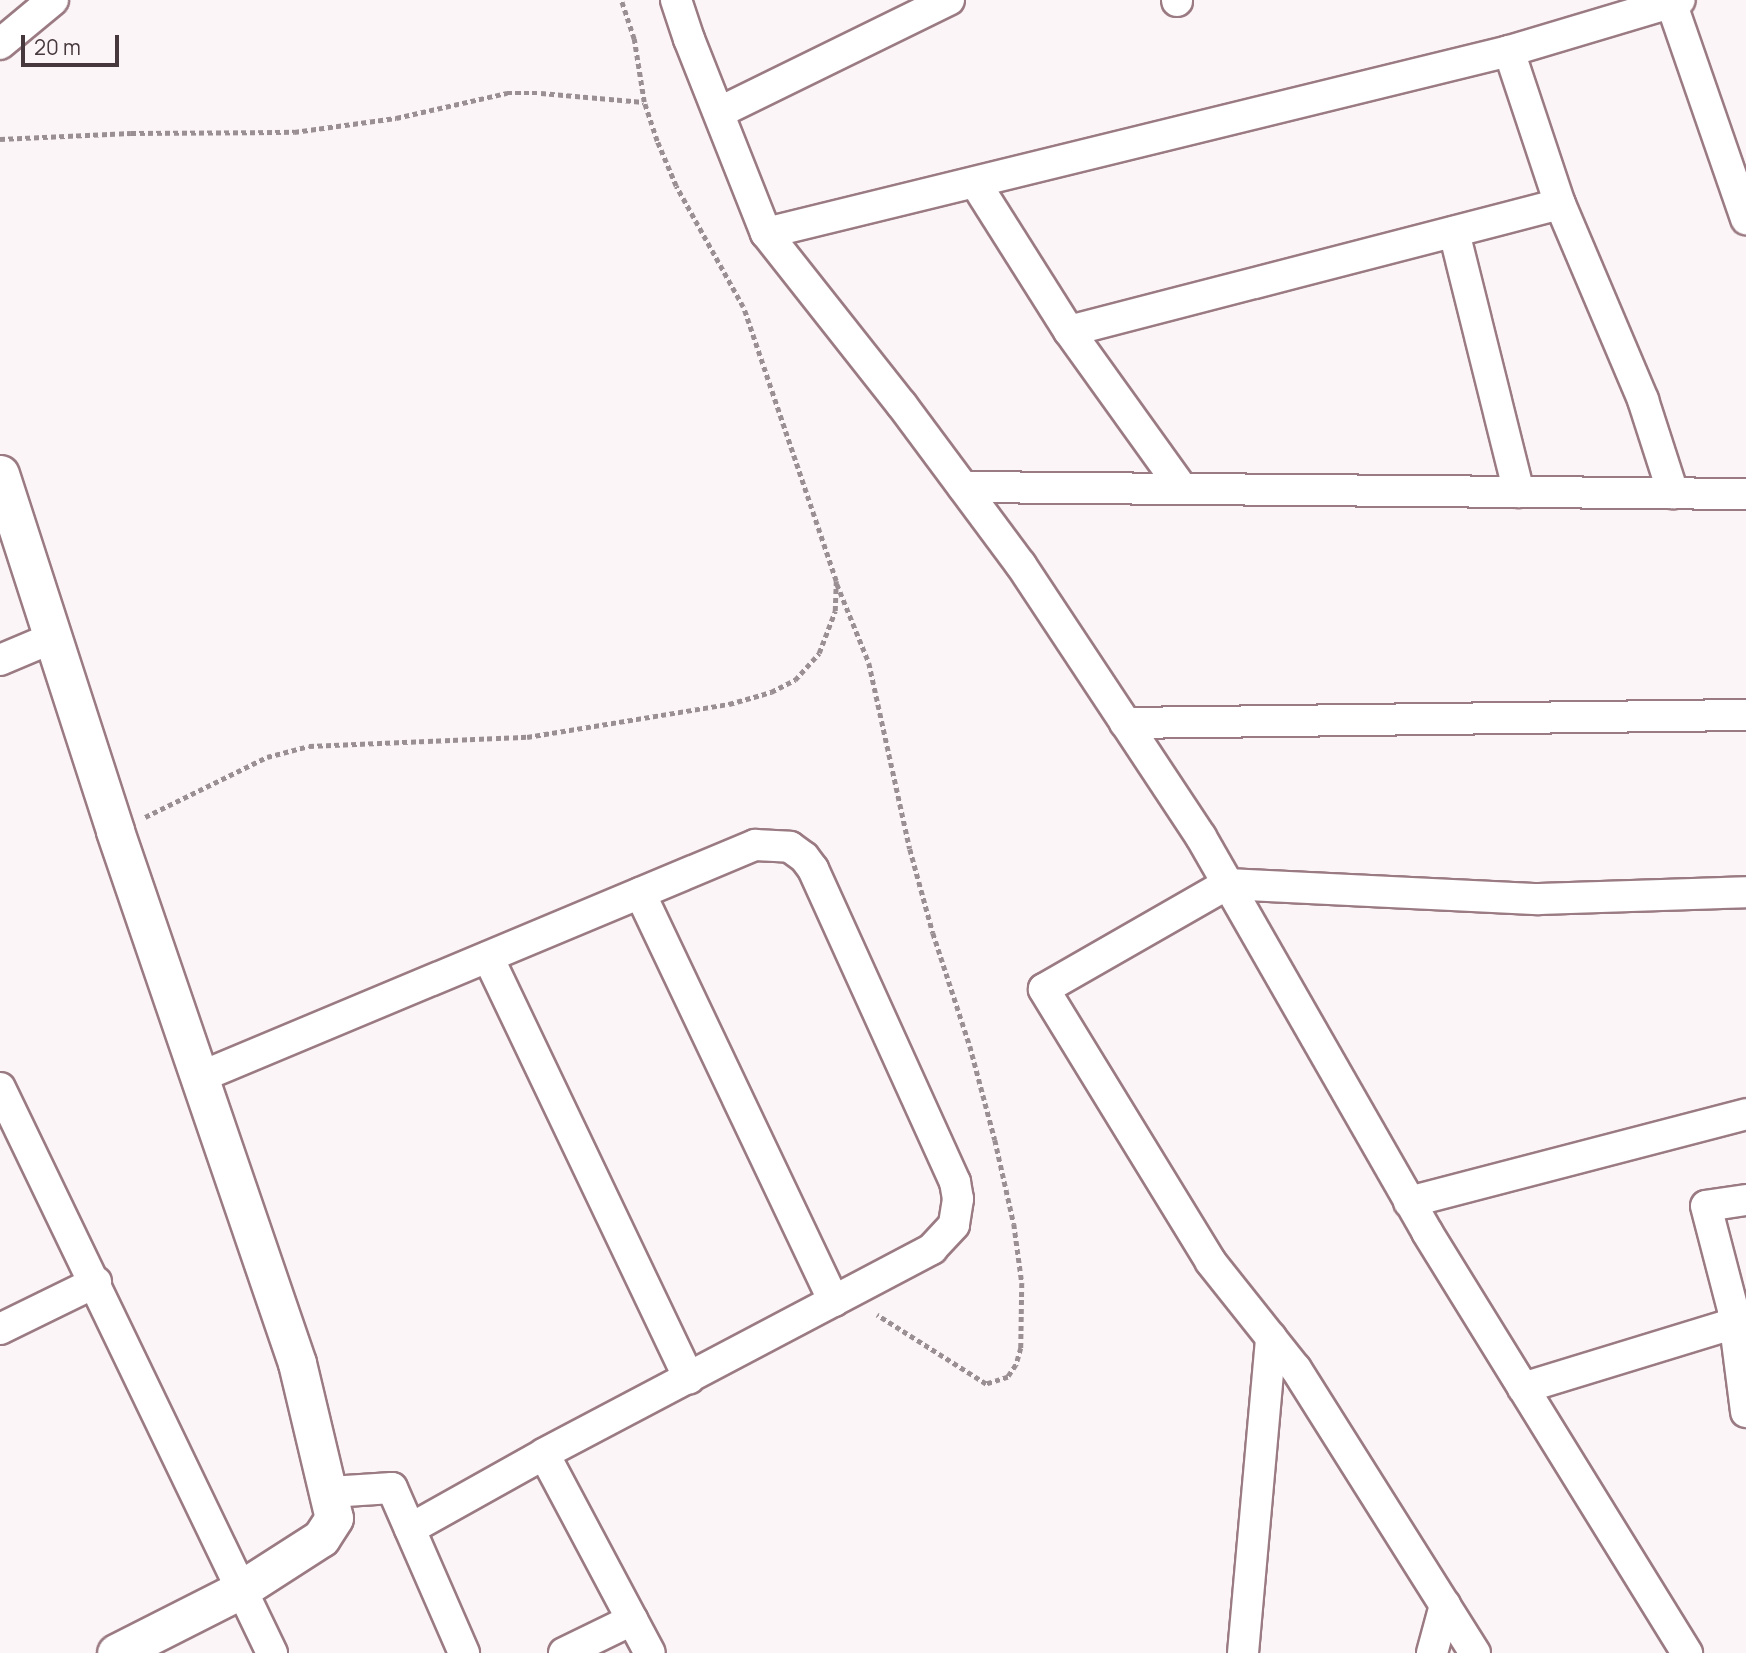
<!DOCTYPE html>
<style>
body{margin:0}
#map{position:relative;width:1746px;height:1653px;overflow:hidden;background:#fcf5f7;font-family:Manrope,sans-serif}
div>[style]{position:absolute}
[style*='--x']{left:calc(var(--x)*1px);top:calc(var(--y)*1px);width:calc(var(--w)*1px);rotate:calc(var(--a)*1deg)}
.path>*{height:4.5px;margin-top:-2.25px;transform-origin:0;background:repeating-linear-gradient(90deg,#9a9093 0 5px,transparent 0 8.5px)}
.roads{filter:drop-shadow(2px 0 #9b7b83) drop-shadow(-2px 0 #9b7b83) drop-shadow(0 2px #9b7b83) drop-shadow(0 -2px #9b7b83)}
.minor>*{height:30px;margin:-15px;padding:0 15px;transform-origin:15px;border-radius:15px;background:#fff}
.tertiary>*{height:37px;margin:-18.5px;padding:0 18.5px;transform-origin:18.5px;border-radius:18.5px;background:#fff}
span{translate:-50% -50%;white-space:nowrap;text-align:center;line-height:1.15;-webkit-text-stroke:5px #fcf5f7;paint-order:stroke}
.scale{position:absolute;left:21px;top:35px;width:98px;height:32px;box-sizing:border-box;border:4px solid #46383c;border-top:0;padding-left:9px;font-size:21px;line-height:24px;white-space:nowrap;color:#46383c;-webkit-text-stroke:5px #fcf5f7;paint-order:stroke}
</style>
<div id="map">
<div class="path">
<div style="--x:0;--y:139;--w:131;--a:-2.6"></div>
<div style="--x:131;--y:133;--w:163;--a:-0.4"></div>
<div style="--x:294;--y:132;--w:103;--a:-7.8"></div>
<div style="--x:396;--y:118;--w:114;--a:-12.7"></div>
<div style="--x:507;--y:93;--w:34;--a:0"></div>
<div style="--x:541;--y:93;--w:103;--a:5"></div>
<div style="--x:837;--y:584;--w:85;--a:67.9"></div>
<div style="--x:869;--y:663;--w:190;--a:77.6"></div>
<div style="--x:910;--y:849;--w:87;--a:74.7"></div>
<div style="--x:933;--y:933;--w:119;--a:71.9"></div>
<div style="--x:970;--y:1046;--w:97;--a:75.1"></div>
<div style="--x:995;--y:1140;--w:86;--a:77.3"></div>
<div style="--x:1014;--y:1224;--w:60;--a:82.3"></div>
<div style="--x:1022;--y:1283;--w:65;--a:90.9"></div>
<div style="--x:1021;--y:1348;--w:18;--a:106"></div>
<div style="--x:1016;--y:1365;--w:14;--a:124"></div>
<div style="--x:1008;--y:1377;--w:23;--a:162"></div>
<div style="--x:986;--y:1384;--w:129;--a:-147.7"></div>
<div style="--x:145;--y:817;--w:136;--a:-26.2"></div>
<div style="--x:267;--y:757;--w:43;--a:-14.7"></div>
<div style="--x:309;--y:746;--w:218;--a:-2.4"></div>
<div style="--x:527;--y:737;--w:205;--a:-9.3"></div>
<div style="--x:729;--y:704;--w:44;--a:-15.9"></div>
<div style="--x:771;--y:692;--w:27;--a:-27"></div>
<div style="--x:795;--y:680;--w:36;--a:-48"></div>
<div style="--x:819;--y:653;--w:45;--a:-69.1"></div>
<div style="--x:835;--y:611;--w:30;--a:-88"></div>
<div style="--x:836;--y:581;--w:289;--a:-108.7"></div>
<div style="--x:743;--y:307;--w:138;--a:-119"></div>
<div style="--x:676;--y:186;--w:49;--a:-112.9"></div>
<div style="--x:657;--y:141;--w:41;--a:-108.4"></div>
<div style="--x:644;--y:102;--w:64;--a:-99"></div>
<div style="--x:634;--y:39;--w:41;--a:-108.4"></div>
</div>
<div class="roads">
<div class="minor">
<div style="--x:676;--y:0;--w:41;--a:71.6"></div>
<div style="--x:689;--y:39;--w:209;--a:68.4"></div>
<div style="--x:766;--y:233;--w:219;--a:51.7"></div>
<div style="--x:902;--y:405;--w:199;--a:53.4"></div>
<div style="--x:1021;--y:565;--w:326;--a:56.5"></div>
<div style="--x:1201;--y:837;--w:455;--a:60.2"></div>
<div style="--x:1427;--y:1232;--w:495;--a:58.3"></div>
<div style="--x:1177;--y:0;--w:1;--a:90"></div>
<div style="--x:1671;--y:2;--w:230;--a:70.9"></div>
<div style="--x:0;--y:44;--w:69;--a:-39.7"></div>
<div style="--x:1509;--y:51;--w:161;--a:71.6"></div>
<div style="--x:1560;--y:204;--w:213;--a:67"></div>
<div style="--x:1643;--y:400;--w:98;--a:72.1"></div>
<div style="--x:720;--y:112;--w:255;--a:-26.1"></div>
<div style="--x:976;--y:184;--w:174;--a:57.7"></div>
<div style="--x:1069;--y:331;--w:193;--a:54.3"></div>
<div style="--x:1454;--y:232;--w:268;--a:76"></div>
<div style="--x:766;--y:233;--w:765;--a:-13.76"></div>
<div style="--x:1509;--y:51;--w:178;--a:-16.6"></div>
<div style="--x:1069;--y:331;--w:507;--a:-14.5"></div>
<div style="--x:963;--y:487;--w:783;--a:0.51"></div>
<div style="--x:0;--y:660;--w:56;--a:-22.9"></div>
<div style="--x:1125;--y:723;--w:621;--a:-0.74"></div>
<div style="--x:640;--y:893;--w:452;--a:64.6"></div>
<div style="--x:488;--y:957;--w:467;--a:64.5"></div>
<div style="--x:200;--y:1077;--w:602;--a:-22.69"></div>
<div style="--x:755;--y:845;--w:35;--a:3"></div>
<div style="--x:790;--y:847;--w:17;--a:36"></div>
<div style="--x:804;--y:857;--w:15;--a:53"></div>
<div style="--x:813;--y:869;--w:344;--a:65.6"></div>
<div style="--x:955;--y:1182;--w:17;--a:80"></div>
<div style="--x:958;--y:1199;--w:26;--a:99"></div>
<div style="--x:954;--y:1225;--w:33;--a:133"></div>
<div style="--x:932;--y:1249;--w:439;--a:152.2"></div>
<div style="--x:0;--y:1088;--w:627;--a:64.29"></div>
<div style="--x:1746;--y:1200;--w:40;--a:171.5"></div>
<div style="--x:1706;--y:1206;--w:107;--a:75.4"></div>
<div style="--x:1733;--y:1310;--w:103;--a:82.7"></div>
<div style="--x:1409;--y:1202;--w:348;--a:-14.6"></div>
<div style="--x:0;--y:1329;--w:107;--a:-26.1"></div>
<div style="--x:1523;--y:1388;--w:222;--a:-17"></div>
<div style="--x:330;--y:1492;--w:62;--a:-3.7"></div>
<div style="--x:392;--y:1488;--w:180;--a:66.4"></div>
<div style="--x:410;--y:1529;--w:154;--a:-29.2"></div>
<div style="--x:544;--y:1454;--w:225;--a:62"></div>
<div style="--x:564;--y:1653;--w:76;--a:-25.9"></div>
<div style="--x:1243;--y:1653;--w:317;--a:-84.9"></div>
<div style="--x:1432;--y:1653;--w:50;--a:-74.8"></div>
<div style="--x:1475;--y:1653;--w:336;--a:-122.2"></div>
<div style="--x:1296;--y:1369;--w:137;--a:-128.5"></div>
<div style="--x:1211;--y:1262;--w:320;--a:-121.5"></div>
<div style="--x:1044;--y:989;--w:211;--a:-29.8"></div>
<div style="--x:1227;--y:884;--w:312;--a:2.8"></div>
<div style="--x:1539;--y:899;--w:207;--a:-1.9"></div>
</div>
<div class="tertiary">
<div style="--x:0;--y:474;--w:375;--a:72.1"></div>
<div style="--x:115;--y:831;--w:562;--a:71.11"></div>
<div style="--x:297;--y:1363;--w:159;--a:76.6"></div>
<div style="--x:334;--y:1518;--w:24;--a:123"></div>
<div style="--x:321;--y:1538;--w:96;--a:147.3"></div>
<div style="--x:240;--y:1590;--w:139;--a:153.1"></div>
</div>
</div>
<div class="scale">20 m</div>
</div>
